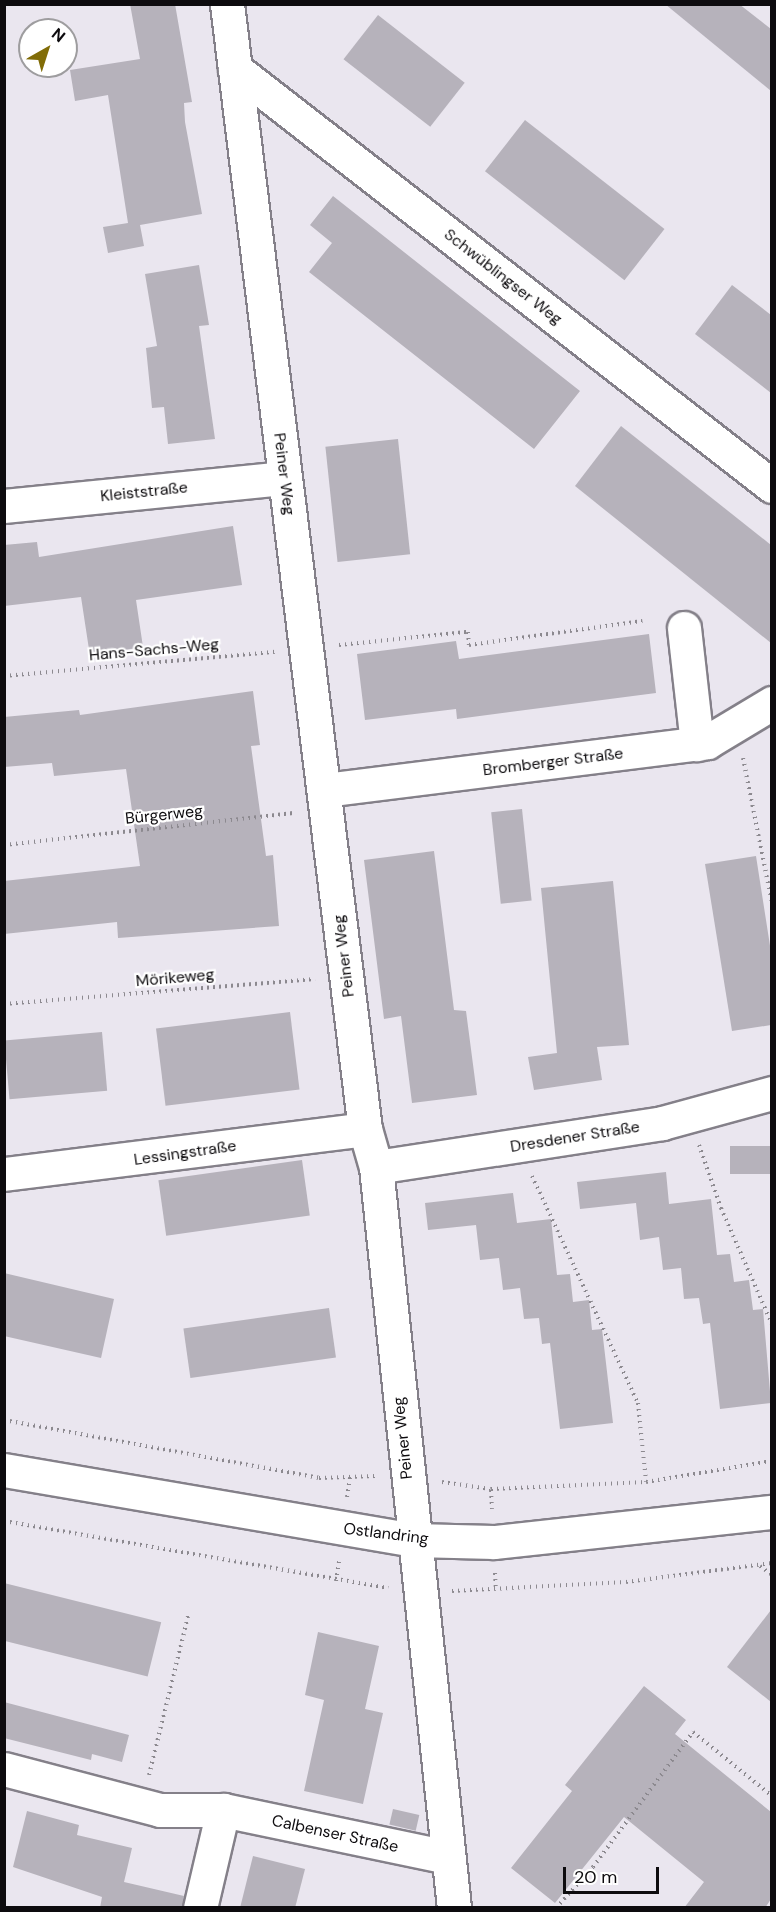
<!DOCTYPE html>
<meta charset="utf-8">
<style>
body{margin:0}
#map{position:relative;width:776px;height:1912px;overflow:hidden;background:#eae6ef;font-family:"DM Sans",sans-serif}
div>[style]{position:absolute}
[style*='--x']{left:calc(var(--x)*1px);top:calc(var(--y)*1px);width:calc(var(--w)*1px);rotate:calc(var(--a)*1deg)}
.building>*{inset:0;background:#b6b2bb;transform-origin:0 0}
.path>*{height:4px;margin-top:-2px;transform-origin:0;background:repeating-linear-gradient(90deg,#8c898f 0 1.5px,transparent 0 6px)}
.roads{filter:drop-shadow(2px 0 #848089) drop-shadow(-2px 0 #848089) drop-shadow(0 2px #848089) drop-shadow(0 -2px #848089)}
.minor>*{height:33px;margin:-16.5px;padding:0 16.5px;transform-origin:16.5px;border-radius:16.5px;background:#fff}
span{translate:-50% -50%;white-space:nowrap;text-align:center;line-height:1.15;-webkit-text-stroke:4.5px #fff;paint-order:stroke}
.street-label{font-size:16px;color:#0d0b0e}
.frame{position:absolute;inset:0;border:6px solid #0d0b0e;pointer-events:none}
.north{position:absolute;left:18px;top:18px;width:60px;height:60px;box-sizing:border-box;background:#fff;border:2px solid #9e9d9f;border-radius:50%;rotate:39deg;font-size:16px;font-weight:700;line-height:24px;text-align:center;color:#0d0b0e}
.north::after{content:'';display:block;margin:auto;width:21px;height:27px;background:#816c07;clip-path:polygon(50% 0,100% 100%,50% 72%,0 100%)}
.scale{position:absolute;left:563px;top:1867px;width:96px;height:27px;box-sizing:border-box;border:3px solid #0d0b0e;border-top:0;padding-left:8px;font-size:18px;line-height:21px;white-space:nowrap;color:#0d0b0e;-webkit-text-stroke:4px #fff;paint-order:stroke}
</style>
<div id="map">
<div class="building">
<div style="clip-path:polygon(130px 4px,175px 4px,192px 102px,184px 103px,185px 122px,202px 214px,140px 225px,144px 246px,108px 253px,103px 227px,128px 223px,108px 95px,75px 101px,70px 70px,140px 59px)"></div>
<div style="clip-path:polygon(665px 4px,739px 4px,771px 29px,771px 91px)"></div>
<div style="left:378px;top:15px;width:110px;height:56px;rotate:38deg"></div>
<div style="left:525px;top:120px;width:177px;height:65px;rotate:38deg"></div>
<div style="clip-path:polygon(333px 196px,580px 391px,534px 449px,309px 272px,332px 243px,310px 225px)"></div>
<div style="clip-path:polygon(199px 265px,209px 325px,199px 326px,215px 439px,168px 444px,164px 407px,152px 408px,146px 348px,157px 346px,145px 274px)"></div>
<div style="clip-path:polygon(732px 285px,771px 315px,771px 393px,695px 334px)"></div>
<div style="clip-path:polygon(621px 426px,771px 545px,771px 643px,575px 486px)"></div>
<div style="left:398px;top:439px;width:116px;height:73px;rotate:84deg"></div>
<div style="clip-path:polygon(233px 526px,242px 585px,136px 600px,143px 647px,90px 656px,81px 597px,4px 606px,4px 545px,37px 542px,39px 557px)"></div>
<div style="clip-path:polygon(649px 634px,656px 693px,457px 719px,456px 709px,365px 720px,357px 654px,456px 641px,459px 659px)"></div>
<div style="clip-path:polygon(253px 691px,260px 745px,251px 746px,266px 856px,273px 855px,279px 926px,118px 938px,117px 922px,4px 934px,4px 881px,140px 866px,126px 769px,54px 776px,52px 763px,4px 767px,4px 717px,79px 710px,80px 715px)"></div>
<div style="left:522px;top:809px;width:92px;height:31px;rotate:84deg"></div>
<div style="clip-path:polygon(434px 851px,454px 1010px,466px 1011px,477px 1095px,412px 1103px,401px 1016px,384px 1019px,364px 860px)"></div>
<div style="clip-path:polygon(756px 856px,771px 952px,771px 1025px,732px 1031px,705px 864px)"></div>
<div style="clip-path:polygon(613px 881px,629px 1045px,597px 1047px,602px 1080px,534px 1090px,528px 1057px,557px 1053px,541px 888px)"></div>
<div style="left:290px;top:1012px;width:78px;height:135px;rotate:83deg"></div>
<div style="left:102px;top:1032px;width:59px;height:98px;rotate:85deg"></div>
<div style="left:771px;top:1146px;width:28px;height:41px;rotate:90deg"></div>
<div style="left:302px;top:1160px;width:56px;height:145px;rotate:82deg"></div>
<div style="clip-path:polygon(666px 1172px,669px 1204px,711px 1199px,717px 1255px,730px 1254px,734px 1282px,749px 1280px,753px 1310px,763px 1309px,771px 1403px,720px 1409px,710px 1323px,703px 1324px,699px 1298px,684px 1299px,681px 1268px,663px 1270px,659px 1237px,640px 1240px,636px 1203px,580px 1209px,577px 1182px)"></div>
<div style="clip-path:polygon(513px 1193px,517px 1223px,551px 1219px,557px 1275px,570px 1274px,573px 1302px,589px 1300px,592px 1330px,602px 1329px,613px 1423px,560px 1429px,550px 1343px,542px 1344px,539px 1318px,524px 1319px,520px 1288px,503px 1290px,499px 1258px,480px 1260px,476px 1225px,428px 1230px,425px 1203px)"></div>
<div style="clip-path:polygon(4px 1273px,114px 1299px,101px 1358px,4px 1336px)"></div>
<div style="left:329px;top:1308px;width:50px;height:147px;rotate:82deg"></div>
<div style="left:4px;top:1583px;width:162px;height:56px;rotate:14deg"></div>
<div style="clip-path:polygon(771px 1610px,771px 1702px,727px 1667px)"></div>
<div style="clip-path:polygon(318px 1632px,379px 1646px,365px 1709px,383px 1713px,363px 1804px,304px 1791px,324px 1700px,305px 1695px)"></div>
<div style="clip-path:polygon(644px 1686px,686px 1720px,675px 1734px,771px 1812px,771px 1899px,765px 1908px,684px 1908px,704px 1882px,624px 1817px,555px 1903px,511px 1868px,572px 1791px,565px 1785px)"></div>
<div style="clip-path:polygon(4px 1702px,129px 1735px,122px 1762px,92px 1754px,91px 1760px,4px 1738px)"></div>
<div style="left:393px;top:1809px;width:27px;height:16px;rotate:13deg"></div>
<div style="clip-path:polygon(27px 1811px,79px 1825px,77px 1835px,132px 1848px,124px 1882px,184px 1896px,182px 1908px,100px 1908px,102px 1897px,13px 1867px)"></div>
<div style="clip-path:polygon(253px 1856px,305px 1869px,295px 1908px,240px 1908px)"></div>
</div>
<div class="path">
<div style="--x:339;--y:645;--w:130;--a:-5.8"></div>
<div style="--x:468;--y:632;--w:13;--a:86"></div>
<div style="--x:469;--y:645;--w:175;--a:-7.9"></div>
<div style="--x:4;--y:676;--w:272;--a:-5.1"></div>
<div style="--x:743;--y:758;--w:148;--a:78.7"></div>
<div style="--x:4;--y:845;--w:291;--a:-6.3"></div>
<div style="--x:4;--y:1004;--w:312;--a:-4.6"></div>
<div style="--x:699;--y:1145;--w:67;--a:70.8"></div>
<div style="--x:721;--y:1208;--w:127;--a:66.3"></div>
<div style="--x:532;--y:1176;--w:251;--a:65"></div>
<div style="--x:638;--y:1403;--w:79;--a:84.2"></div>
<div style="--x:4;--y:1420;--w:320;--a:10.4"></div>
<div style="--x:319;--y:1478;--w:56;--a:-2"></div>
<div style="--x:442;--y:1482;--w:49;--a:8.1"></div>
<div style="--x:491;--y:1489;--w:155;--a:-2.6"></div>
<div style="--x:646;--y:1482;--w:128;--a:-9.5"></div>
<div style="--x:491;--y:1490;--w:19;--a:87"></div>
<div style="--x:347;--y:1497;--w:20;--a:-81"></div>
<div style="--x:4;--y:1521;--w:390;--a:9.9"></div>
<div style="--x:760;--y:1566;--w:15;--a:37"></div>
<div style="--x:495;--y:1573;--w:18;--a:87"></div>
<div style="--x:336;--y:1581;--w:20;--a:-81"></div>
<div style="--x:452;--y:1591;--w:174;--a:-3"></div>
<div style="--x:626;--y:1582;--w:147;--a:-7.4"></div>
<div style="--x:149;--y:1775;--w:164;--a:-76.2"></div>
<div style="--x:556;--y:1908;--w:55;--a:-47.9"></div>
<div style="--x:593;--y:1867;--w:168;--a:-53.5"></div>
<div style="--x:693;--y:1732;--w:102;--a:39"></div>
</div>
<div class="roads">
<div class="minor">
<div style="--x:227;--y:4;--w:1133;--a:83.01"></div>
<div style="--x:365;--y:1129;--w:40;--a:74"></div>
<div style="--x:376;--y:1167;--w:745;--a:83.99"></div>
<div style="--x:235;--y:69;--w:680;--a:37.83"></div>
<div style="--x:4;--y:506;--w:281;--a:-5.7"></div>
<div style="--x:684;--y:628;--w:117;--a:83.6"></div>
<div style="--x:324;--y:790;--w:386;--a:-7.1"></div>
<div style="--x:707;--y:742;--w:76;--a:-31"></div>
<div style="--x:376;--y:1167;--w:289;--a:-8.7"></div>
<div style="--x:662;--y:1123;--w:114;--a:-15.3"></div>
<div style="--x:4;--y:1174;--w:364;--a:-7.1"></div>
<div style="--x:4;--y:1470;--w:416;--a:9.7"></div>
<div style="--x:414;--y:1540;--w:80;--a:1.4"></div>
<div style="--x:494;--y:1542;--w:280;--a:-6.2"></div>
<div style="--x:4;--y:1769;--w:161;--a:14.7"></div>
<div style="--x:160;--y:1810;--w:63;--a:0"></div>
<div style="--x:223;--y:1810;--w:230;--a:11.8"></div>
<div style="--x:200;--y:1908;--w:101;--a:-76.8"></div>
</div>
</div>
<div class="street-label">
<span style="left:503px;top:277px;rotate:38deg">Schwüblingser Weg</span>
<span style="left:284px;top:474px;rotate:83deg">Peiner Weg</span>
<span style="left:144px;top:492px;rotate:-6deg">Kleiststraße</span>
<span style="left:154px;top:650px;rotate:-5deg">Hans-Sachs-Weg</span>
<span style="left:553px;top:762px;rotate:-7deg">Bromberger Straße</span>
<span style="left:164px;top:815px;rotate:-6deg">Bürgerweg</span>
<span style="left:344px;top:956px;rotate:-97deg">Peiner Weg</span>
<span style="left:175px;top:978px;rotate:-5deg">Mörikeweg</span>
<span style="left:575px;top:1137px;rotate:-9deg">Dresdener Straße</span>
<span style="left:185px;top:1153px;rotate:-8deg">Lessingstraße</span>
<span style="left:403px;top:1438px;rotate:-96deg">Peiner Weg</span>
<span style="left:386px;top:1534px;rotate:7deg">Ostlandring</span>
<span style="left:335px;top:1834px;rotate:12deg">Calbenser Straße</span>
</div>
<div class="frame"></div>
<div class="north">N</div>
<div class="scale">20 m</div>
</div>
